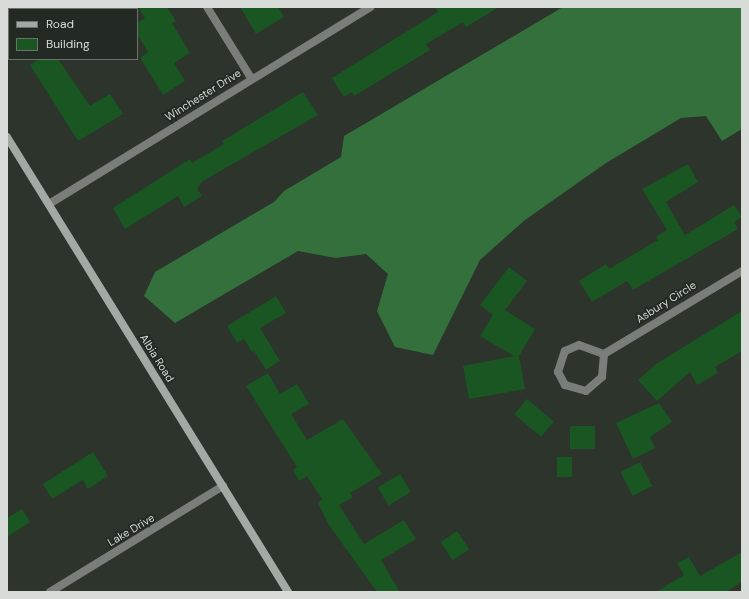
<!DOCTYPE html>
<style>
body{margin:0}
#map{position:relative;width:749px;height:599px;overflow:hidden;background:#2c342c;font-family:"DM Sans",sans-serif}
div>[style]{position:absolute}
[style*='--x']{left:calc(var(--x)*1px);top:calc(var(--y)*1px);width:calc(var(--w)*1px);rotate:calc(var(--a)*1deg)}
.forest>*{inset:0;background:#34703b}
.building>*{inset:0;background:#195622;transform-origin:0 0}
.street>*{height:8px;margin:-4px;padding:0 4px;transform-origin:4px;border-radius:4px;background:#7a7e7a}
.secondary>*{height:8px;margin:-4px;padding:0 4px;transform-origin:4px;border-radius:4px;background:#a3a9a3}
span{translate:-50% -50%;white-space:nowrap;text-align:center;line-height:1.15;-webkit-text-stroke:3.5px #222a23;paint-order:stroke}
.street-label{font-size:11px;color:#d8dcd8}
.frame{position:absolute;inset:0;border:8px solid #d8dcd8;pointer-events:none}
.legend{position:absolute;left:8px;top:8px;width:130px;height:52px;box-sizing:border-box;background:#222a23;border:1px solid #6b716b;margin:0;padding:5px 7px;list-style:none;font-size:12px;color:#d8dcd8}
.legend li{display:flex;align-items:center;gap:8px;height:20px}
.legend b{width:20px;border:1px solid #6b716b}
</style>
<div id="map">
<div class="forest">
<div style="clip-path:polygon(563px 7px,742px 7px,742px 129px,722px 141px,706px 116px,681px 118px,606px 163px,525px 220px,480px 260px,433px 355px,395px 347px,377px 311px,388px 274px,366px 254px,336px 258px,298px 251px,175px 323px,144px 296px,155px 272px,274px 202px,284px 191px,341px 157px,344px 136px)"></div>
</div>
<div class="building">
<div style="clip-path:polygon(138px 7px,167px 7px,176px 21px,172px 23px,190px 53px,174px 63px,185px 81px,163px 95px,140px 58px,148px 52px,137px 34px,137px 23px,145px 18px)"></div>
<div style="clip-path:polygon(240px 7px,278px 7px,284px 17px,256px 34px)"></div>
<div style="clip-path:polygon(435px 7px,499px 7px,466px 27px,463px 22px,426px 44px,430px 50px,354px 96px,352px 92px,344px 97px,332px 78px,438px 12px)"></div>
<div style="clip-path:polygon(39px 59px,58px 59px,90px 106px,110px 94px,123px 114px,78px 141px,30px 65px)"></div>
<div style="clip-path:polygon(303px 92px,318px 115px,203px 181px,197px 188px,202px 196px,184px 207px,178px 196px,125px 229px,113px 208px,190px 159px,192px 163px,224px 144px,222px 141px)"></div>
<div style="clip-path:polygon(688px 164px,698px 182px,666px 202px,685px 235px,734px 205px,742px 217px,734px 222px,738px 229px,633px 290px,627px 281px,592px 302px,579px 281px,606px 264px,609px 269px,658px 240px,656px 237px,667px 230px,642px 189px)"></div>
<div style="clip-path:polygon(509px 267px,527px 281px,505px 310px,535px 329px,519px 356px,525px 389px,469px 399px,463px 366px,514px 356px,480px 336px,493px 315px,480px 305px)"></div>
<div style="clip-path:polygon(276px 296px,286px 313px,260px 328px,280px 361px,266px 370px,254px 351px,252px 352px,244px 339px,237px 343px,227px 326px)"></div>
<div style="clip-path:polygon(742px 311px,742px 351px,715px 367px,718px 373px,697px 385px,690px 372px,657px 401px,638px 380px,656px 364px)"></div>
<div style="clip-path:polygon(268px 373px,280px 394px,297px 384px,309px 404px,291px 414px,307px 440px,343px 419px,382px 474px,350px 493px,353px 497px,339px 505px,364px 544px,404px 520px,416px 539px,381px 560px,400px 592px,377px 592px,329px 525px,318px 503px,322px 499px,307px 476px,299px 481px,293px 470px,297px 467px,246px 386px)"></div>
<div style="left:527px;top:399px;width:35px;height:20px;rotate:40deg"></div>
<div style="clip-path:polygon(659px 403px,672px 422px,650px 437px,655px 448px,633px 459px,616px 423px)"></div>
<div style="left:570px;top:426px;width:25px;height:23px"></div>
<div style="clip-path:polygon(93px 452px,108px 476px,88px 489px,83px 480px,52px 499px,43px 484px)"></div>
<div style="left:557px;top:457px;width:15px;height:20px"></div>
<div style="left:640px;top:462px;width:27px;height:22px;rotate:63deg"></div>
<div style="left:400px;top:474px;width:21px;height:26px;rotate:59deg"></div>
<div style="clip-path:polygon(22px 509px,30px 522px,7px 537px,7px 518px)"></div>
<div style="left:457px;top:531px;width:22px;height:20px;rotate:56deg"></div>
<div style="clip-path:polygon(742px 552px,742px 582px,726px 592px,656px 592px,684px 575px,677px 563px,689px 557px,700px 576px)"></div>
</div>
<div class="street">
<div style="--x:207;--y:7;--w:84;--a:58.2"></div>
<div style="--x:49;--y:204;--w:377;--a:-31.5"></div>
<div style="--x:579;--y:345;--w:27;--a:20"></div>
<div style="--x:604;--y:354;--w:23;--a:95"></div>
<div style="--x:602;--y:377;--w:21;--a:139"></div>
<div style="--x:586;--y:391;--w:22;--a:-164"></div>
<div style="--x:565;--y:385;--w:15;--a:-118"></div>
<div style="--x:558;--y:372;--w:22;--a:-72"></div>
<div style="--x:565;--y:351;--w:15;--a:-23"></div>
<div style="--x:604;--y:354;--w:161;--a:-31"></div>
<div style="--x:50;--y:592;--w:203;--a:-31.5"></div>
</div>
<div class="secondary">
<div style="--x:7;--y:137;--w:535;--a:58.3"></div>
</div>
<div class="street-label">
<span style="left:203px;top:95px;rotate:-32deg">Winchester Drive</span>
<span style="left:666px;top:302px;rotate:-32deg">Asbury Circle</span>
<span style="left:157px;top:358px;rotate:58deg">Albia Road</span>
<span style="left:131px;top:530px;rotate:-31deg">Lake Drive</span>
</div>
<div class="frame"></div>
<ul class="legend">
<li><b style="height:5px;background:#a3a9a3"></b>Road</li>
<li><b style="height:11px;background:#195622"></b>Building</li>
</ul>
</div>
